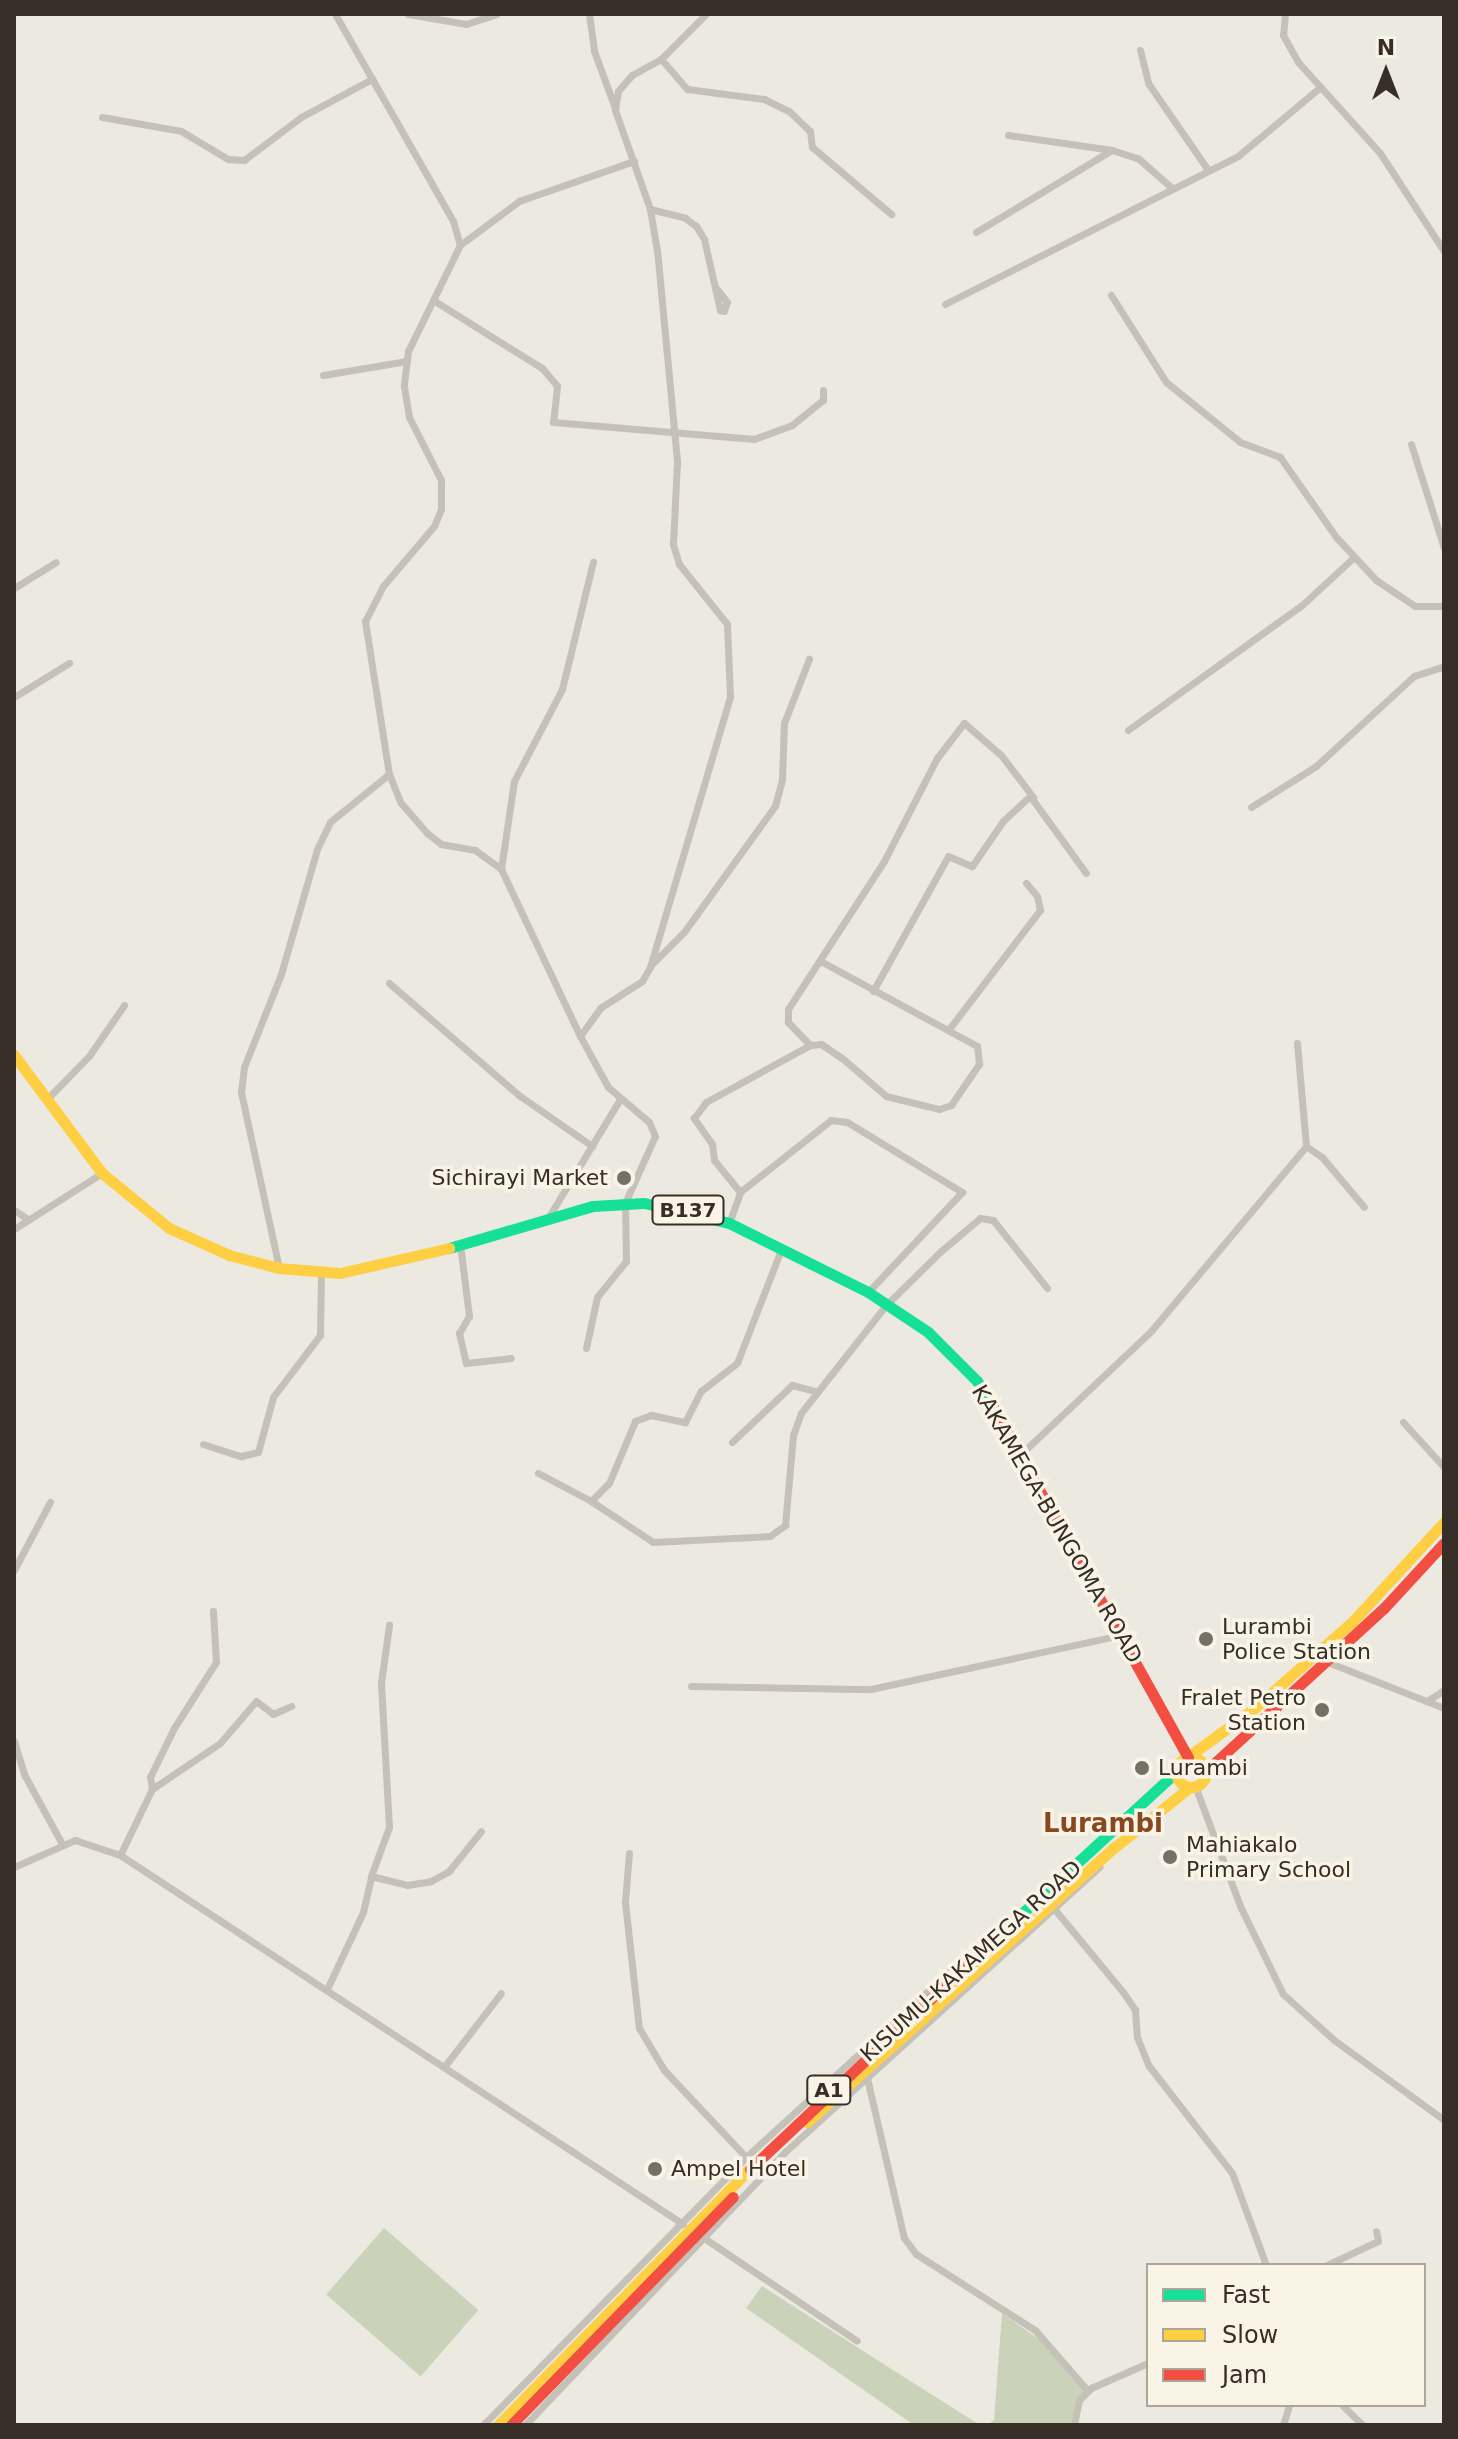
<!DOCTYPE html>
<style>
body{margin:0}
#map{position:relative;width:1458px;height:2439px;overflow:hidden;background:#ece9e0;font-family:"DejaVu Sans",sans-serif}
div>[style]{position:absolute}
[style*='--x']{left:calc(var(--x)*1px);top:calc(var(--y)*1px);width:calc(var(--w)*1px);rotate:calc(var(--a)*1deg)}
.green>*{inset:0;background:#cad3ba;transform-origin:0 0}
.street>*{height:7px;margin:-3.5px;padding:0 3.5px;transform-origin:3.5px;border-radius:3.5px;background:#c5c1b9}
.fast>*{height:11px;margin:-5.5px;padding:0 5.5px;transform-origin:5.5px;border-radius:5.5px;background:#16e098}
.slow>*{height:11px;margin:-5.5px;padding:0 5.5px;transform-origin:5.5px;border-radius:5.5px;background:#ffcf43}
.slow>.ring{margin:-5.5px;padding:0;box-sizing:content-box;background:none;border:11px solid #ffcf43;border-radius:50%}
.jam>*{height:11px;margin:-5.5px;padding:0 5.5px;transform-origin:5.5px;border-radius:5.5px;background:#f24e42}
.dots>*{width:22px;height:22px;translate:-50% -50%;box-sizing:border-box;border:4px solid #faf4e7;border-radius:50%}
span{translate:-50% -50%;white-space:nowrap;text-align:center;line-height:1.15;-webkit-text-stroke:7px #faf4e7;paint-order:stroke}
.shield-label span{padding:2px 6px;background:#faf4e7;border:2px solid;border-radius:6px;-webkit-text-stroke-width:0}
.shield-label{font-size:20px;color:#362e27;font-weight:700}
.poi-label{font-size:22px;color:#362e27}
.right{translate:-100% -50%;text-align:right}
.left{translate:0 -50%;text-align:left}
.street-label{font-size:22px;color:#362e27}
.quarter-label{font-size:26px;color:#87481f;font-weight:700}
.frame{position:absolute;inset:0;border:16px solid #362e27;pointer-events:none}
.legend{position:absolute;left:1146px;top:2263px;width:280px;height:144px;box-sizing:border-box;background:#faf4e7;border:2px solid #aca59a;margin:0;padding:10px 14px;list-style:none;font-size:24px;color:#362e27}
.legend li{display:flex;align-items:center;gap:16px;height:40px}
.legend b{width:40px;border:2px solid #aca59a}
.north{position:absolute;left:1346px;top:32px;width:80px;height:80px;-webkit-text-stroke:6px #faf4e7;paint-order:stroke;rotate:0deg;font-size:22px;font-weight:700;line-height:32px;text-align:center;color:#362e27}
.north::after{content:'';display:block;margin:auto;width:28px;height:36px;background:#362e27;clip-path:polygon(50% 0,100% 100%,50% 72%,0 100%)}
</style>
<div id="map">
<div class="green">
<div style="left:384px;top:2228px;width:125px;height:88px;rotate:41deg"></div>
<div style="clip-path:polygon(762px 2286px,896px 2372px,980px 2425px,914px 2425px,746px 2308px)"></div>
<div style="clip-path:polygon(1002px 2313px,1040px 2340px,1084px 2391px,1076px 2401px,1071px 2425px,987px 2425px,994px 2420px)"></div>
</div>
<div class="street">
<div style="--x:335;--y:14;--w:238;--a:60.3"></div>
<div style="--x:453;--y:221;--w:25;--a:74"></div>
<div style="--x:460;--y:245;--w:118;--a:116.1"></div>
<div style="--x:408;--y:351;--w:35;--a:97"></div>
<div style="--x:404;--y:386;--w:31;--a:81"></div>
<div style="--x:409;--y:417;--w:71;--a:63.1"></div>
<div style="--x:441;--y:480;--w:29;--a:90"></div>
<div style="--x:441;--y:509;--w:18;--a:112"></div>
<div style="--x:434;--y:526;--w:79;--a:130.4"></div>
<div style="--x:383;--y:586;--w:39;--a:117"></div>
<div style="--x:365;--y:621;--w:155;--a:81.1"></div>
<div style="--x:389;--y:774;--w:31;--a:68"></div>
<div style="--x:401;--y:803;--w:40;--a:49"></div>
<div style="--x:427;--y:833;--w:18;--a:38"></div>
<div style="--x:441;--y:844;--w:35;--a:10"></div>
<div style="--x:475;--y:850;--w:32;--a:36"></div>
<div style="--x:501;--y:869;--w:185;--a:64.7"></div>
<div style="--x:408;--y:14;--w:59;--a:9.8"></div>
<div style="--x:466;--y:24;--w:32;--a:-18"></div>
<div style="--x:589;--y:14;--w:37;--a:82"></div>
<div style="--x:594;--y:51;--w:61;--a:69.8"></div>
<div style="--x:1285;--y:14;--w:21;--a:95"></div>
<div style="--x:1283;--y:35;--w:31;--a:61"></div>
<div style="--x:1298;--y:62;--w:122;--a:48"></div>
<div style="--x:1380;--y:153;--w:117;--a:56.9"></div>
<div style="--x:1140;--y:50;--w:34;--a:76"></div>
<div style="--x:1148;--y:83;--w:106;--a:55.4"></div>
<div style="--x:661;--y:59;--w:40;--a:49"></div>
<div style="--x:687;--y:89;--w:78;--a:7.4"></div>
<div style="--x:764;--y:99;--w:28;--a:26"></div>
<div style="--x:789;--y:111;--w:29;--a:44"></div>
<div style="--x:810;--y:131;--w:16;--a:83"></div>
<div style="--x:812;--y:147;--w:104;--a:40.3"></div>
<div style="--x:102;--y:117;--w:80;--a:10"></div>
<div style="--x:181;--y:131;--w:55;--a:30.8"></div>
<div style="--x:228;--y:159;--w:16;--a:4"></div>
<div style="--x:244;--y:160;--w:71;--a:-37"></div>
<div style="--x:301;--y:117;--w:81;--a:-28.2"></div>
<div style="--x:1008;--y:135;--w:105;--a:8.2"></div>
<div style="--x:650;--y:209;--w:36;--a:14"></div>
<div style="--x:685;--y:218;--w:14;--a:36"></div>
<div style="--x:696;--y:226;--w:15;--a:58"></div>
<div style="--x:704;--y:239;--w:73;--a:77.3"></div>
<div style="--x:720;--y:310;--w:4;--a:14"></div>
<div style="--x:724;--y:311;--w:9;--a:-72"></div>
<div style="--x:727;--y:302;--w:18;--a:-128"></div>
<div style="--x:976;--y:232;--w:159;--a:-31.1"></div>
<div style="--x:1112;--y:150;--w:28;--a:18"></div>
<div style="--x:1139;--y:159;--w:44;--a:41.3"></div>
<div style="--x:460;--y:245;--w:74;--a:-36.7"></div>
<div style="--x:519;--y:201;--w:122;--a:-19.2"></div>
<div style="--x:1111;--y:295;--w:103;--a:57.7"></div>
<div style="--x:1166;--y:382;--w:95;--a:39"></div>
<div style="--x:1240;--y:442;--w:43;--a:20.6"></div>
<div style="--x:1280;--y:457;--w:98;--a:55"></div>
<div style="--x:1336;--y:537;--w:59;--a:47.1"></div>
<div style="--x:1376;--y:580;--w:47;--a:33.7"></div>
<div style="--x:1415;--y:606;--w:29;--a:0"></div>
<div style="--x:433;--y:300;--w:128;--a:32"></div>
<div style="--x:542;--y:368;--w:23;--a:50"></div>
<div style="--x:557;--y:386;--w:36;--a:96"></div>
<div style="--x:553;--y:422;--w:202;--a:4.8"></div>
<div style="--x:754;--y:439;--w:40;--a:-20.2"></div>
<div style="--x:792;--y:425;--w:40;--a:-39"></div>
<div style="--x:823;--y:400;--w:10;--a:-90"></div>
<div style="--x:945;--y:304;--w:328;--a:-26.8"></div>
<div style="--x:1238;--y:156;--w:106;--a:-40"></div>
<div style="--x:323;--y:375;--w:85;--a:-9.5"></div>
<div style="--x:1411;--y:444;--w:109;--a:72.4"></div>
<div style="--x:14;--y:588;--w:49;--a:-31.8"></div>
<div style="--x:14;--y:697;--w:65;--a:-31.7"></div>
<div style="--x:1128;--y:730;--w:214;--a:-35.7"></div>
<div style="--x:1302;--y:605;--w:69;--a:-42.7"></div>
<div style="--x:1251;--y:807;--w:77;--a:-32.2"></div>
<div style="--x:1316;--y:766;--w:133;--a:-42.6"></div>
<div style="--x:1414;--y:676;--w:32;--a:-18"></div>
<div style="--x:501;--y:869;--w:89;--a:-81.6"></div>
<div style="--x:514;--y:781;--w:104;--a:-62.4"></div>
<div style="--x:562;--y:689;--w:131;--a:-76.3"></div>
<div style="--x:651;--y:965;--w:47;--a:-45"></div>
<div style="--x:684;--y:932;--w:155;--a:-54.2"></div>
<div style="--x:775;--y:806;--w:28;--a:-75"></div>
<div style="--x:782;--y:779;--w:56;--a:-88"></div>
<div style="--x:784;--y:723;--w:69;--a:-68.7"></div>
<div style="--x:389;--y:983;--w:173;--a:40.8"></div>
<div style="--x:520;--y:1096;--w:88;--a:34.8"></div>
<div style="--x:873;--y:991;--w:154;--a:-60.9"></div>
<div style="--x:948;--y:856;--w:26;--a:23"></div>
<div style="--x:972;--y:866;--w:55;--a:-55.4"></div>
<div style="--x:1003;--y:821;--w:37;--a:-43"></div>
<div style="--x:1030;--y:796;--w:95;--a:54"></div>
<div style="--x:949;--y:1029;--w:150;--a:-52.6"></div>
<div style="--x:1040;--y:910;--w:14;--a:-102"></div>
<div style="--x:1037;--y:896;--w:17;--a:-130"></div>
<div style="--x:1297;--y:1043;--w:103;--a:85"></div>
<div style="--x:1306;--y:1146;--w:19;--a:35"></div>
<div style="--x:1322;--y:1157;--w:65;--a:50"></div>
<div style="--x:810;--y:1045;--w:32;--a:-134"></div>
<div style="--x:788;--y:1022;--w:13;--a:-90"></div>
<div style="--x:788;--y:1009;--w:176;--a:-57"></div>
<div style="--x:884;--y:861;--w:116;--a:-62.8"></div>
<div style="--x:937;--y:758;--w:44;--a:-52.4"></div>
<div style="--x:964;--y:723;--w:49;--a:40.9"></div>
<div style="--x:1001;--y:755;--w:53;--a:52.7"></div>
<div style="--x:46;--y:1100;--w:62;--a:-45.7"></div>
<div style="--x:89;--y:1056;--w:62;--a:-55.5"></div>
<div style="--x:740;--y:1192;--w:41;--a:-129.1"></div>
<div style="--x:714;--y:1160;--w:16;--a:-97"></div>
<div style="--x:712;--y:1144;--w:32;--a:-125"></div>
<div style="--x:694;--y:1118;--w:20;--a:-53"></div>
<div style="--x:706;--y:1102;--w:119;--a:-28.7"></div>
<div style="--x:810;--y:1045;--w:11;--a:-5"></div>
<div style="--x:821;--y:1044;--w:25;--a:34"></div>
<div style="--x:842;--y:1058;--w:58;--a:40.8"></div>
<div style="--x:886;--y:1096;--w:55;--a:13.8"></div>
<div style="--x:939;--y:1109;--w:13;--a:-18"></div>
<div style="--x:951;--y:1105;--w:50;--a:-55.7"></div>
<div style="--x:979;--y:1064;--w:18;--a:-96"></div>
<div style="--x:977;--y:1046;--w:176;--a:-151.5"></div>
<div style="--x:14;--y:1210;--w:17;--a:33"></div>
<div style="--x:548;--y:1218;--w:139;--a:-58.8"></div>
<div style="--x:729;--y:1223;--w:33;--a:-70"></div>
<div style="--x:740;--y:1192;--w:116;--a:-38.4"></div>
<div style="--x:831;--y:1120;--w:16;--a:7"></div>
<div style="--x:847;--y:1122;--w:135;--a:31.3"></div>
<div style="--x:962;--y:1192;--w:137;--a:133.2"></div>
<div style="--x:14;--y:1229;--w:104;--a:-32.5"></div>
<div style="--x:460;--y:1244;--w:73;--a:82.9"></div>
<div style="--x:469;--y:1316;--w:20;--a:120"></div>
<div style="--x:459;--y:1333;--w:31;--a:77"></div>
<div style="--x:466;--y:1363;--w:45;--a:-6.3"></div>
<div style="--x:279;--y:1268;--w:180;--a:-102.2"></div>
<div style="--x:241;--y:1092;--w:25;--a:-83"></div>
<div style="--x:244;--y:1067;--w:100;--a:-68.3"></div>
<div style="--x:281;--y:974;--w:130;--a:-73.9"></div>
<div style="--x:317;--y:849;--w:30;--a:-64"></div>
<div style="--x:330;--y:822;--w:76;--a:-39.1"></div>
<div style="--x:586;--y:1348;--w:52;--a:-77.8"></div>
<div style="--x:597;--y:1297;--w:46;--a:-51.1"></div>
<div style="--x:626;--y:1261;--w:58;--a:-91"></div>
<div style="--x:625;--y:1203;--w:73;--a:-65.9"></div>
<div style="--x:655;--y:1136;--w:15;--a:-113"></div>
<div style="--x:649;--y:1122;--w:54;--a:-139.5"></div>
<div style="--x:608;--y:1087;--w:58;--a:-118.8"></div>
<div style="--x:580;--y:1036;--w:34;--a:-54"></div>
<div style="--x:600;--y:1008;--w:50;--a:-32.7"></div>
<div style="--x:642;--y:981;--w:16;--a:-60"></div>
<div style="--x:650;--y:967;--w:282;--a:-73.5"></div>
<div style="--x:730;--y:697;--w:73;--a:-92.4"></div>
<div style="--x:727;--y:624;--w:77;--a:-128.7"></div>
<div style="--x:679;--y:564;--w:21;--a:-107"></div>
<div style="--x:673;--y:544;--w:83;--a:-87.2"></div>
<div style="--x:677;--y:461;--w:211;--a:-95.4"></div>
<div style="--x:657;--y:251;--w:43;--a:-99.5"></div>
<div style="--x:650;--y:209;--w:105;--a:-109.5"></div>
<div style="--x:615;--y:110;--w:19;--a:-81"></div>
<div style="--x:618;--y:91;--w:21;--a:-49"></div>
<div style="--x:632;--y:75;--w:33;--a:-29"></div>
<div style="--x:661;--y:59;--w:64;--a:-45"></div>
<div style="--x:1403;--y:1422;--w:61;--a:47.7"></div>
<div style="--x:732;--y:1442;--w:83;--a:-43.5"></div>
<div style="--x:792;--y:1385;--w:24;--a:15"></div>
<div style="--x:203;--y:1444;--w:40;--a:18"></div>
<div style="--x:241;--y:1456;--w:17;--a:-13"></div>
<div style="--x:258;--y:1452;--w:57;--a:-74.7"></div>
<div style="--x:273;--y:1397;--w:78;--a:-52.8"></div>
<div style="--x:320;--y:1335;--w:61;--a:-89.1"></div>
<div style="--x:1022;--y:1453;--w:178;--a:-43.4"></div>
<div style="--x:1151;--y:1331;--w:241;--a:-50"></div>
<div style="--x:538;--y:1473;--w:60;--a:27.8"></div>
<div style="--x:591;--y:1501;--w:25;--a:-45"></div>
<div style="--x:609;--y:1483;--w:67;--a:-67.2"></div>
<div style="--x:635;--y:1421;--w:17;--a:-21"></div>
<div style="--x:651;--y:1415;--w:35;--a:12"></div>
<div style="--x:685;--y:1422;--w:35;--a:-63"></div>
<div style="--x:701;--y:1391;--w:46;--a:-37.9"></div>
<div style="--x:737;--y:1363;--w:124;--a:-68.8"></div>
<div style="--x:591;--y:1501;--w:74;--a:33.5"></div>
<div style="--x:653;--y:1542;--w:117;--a:-2.9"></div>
<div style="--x:770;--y:1536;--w:19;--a:-36"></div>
<div style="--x:785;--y:1525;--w:90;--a:-84.9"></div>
<div style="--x:793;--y:1435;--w:23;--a:-70"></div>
<div style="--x:801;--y:1413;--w:137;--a:-51.8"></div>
<div style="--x:886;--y:1305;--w:77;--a:-44.5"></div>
<div style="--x:941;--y:1251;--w:51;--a:-40.2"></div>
<div style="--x:980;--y:1218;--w:13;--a:9"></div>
<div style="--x:993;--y:1220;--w:87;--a:51.5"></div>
<div style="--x:14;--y:1570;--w:77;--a:-62.1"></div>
<div style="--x:1325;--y:1661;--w:128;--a:21.6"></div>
<div style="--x:691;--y:1686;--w:180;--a:1"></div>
<div style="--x:871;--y:1689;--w:255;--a:-12.2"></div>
<div style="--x:1427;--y:1701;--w:20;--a:-33"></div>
<div style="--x:14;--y:1741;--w:37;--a:73"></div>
<div style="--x:25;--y:1776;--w:75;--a:61.4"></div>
<div style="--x:1195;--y:1786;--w:128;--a:69.4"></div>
<div style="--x:1240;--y:1906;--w:98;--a:64"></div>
<div style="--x:1283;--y:1994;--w:69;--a:42"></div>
<div style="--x:1334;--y:2040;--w:136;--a:36"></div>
<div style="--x:152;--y:1789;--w:12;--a:-99"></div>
<div style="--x:150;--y:1777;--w:55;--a:-63.9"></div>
<div style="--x:174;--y:1728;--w:78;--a:-57.5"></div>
<div style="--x:216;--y:1662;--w:51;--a:-93.4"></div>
<div style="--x:629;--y:1853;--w:49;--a:94.7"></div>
<div style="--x:625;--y:1902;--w:127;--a:83.7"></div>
<div style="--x:639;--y:2028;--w:49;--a:59.2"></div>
<div style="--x:664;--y:2070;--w:120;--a:46.7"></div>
<div style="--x:120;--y:1855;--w:73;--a:-64.1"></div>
<div style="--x:152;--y:1789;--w:82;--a:-34.1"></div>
<div style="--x:220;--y:1743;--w:55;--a:-49.4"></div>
<div style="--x:256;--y:1701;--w:21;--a:37"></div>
<div style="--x:273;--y:1714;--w:20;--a:-24"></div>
<div style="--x:14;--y:1867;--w:67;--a:-23.9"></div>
<div style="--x:75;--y:1840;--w:47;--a:18.4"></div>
<div style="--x:120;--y:1855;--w:673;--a:33.24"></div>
<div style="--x:371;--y:1876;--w:52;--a:-69.8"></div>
<div style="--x:389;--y:1827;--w:144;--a:-93.2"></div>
<div style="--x:381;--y:1683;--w:59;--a:-82.1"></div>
<div style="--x:1056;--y:1911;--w:105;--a:50.4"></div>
<div style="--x:1123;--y:1992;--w:22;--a:56"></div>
<div style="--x:1135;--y:2010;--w:27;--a:86"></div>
<div style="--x:1137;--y:2037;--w:31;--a:68"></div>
<div style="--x:1149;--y:2066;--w:135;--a:52.2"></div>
<div style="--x:1232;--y:2173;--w:98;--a:69.7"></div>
<div style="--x:327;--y:1989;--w:85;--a:-64.9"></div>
<div style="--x:363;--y:1912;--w:37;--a:-77"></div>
<div style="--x:371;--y:1876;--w:37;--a:14"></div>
<div style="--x:407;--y:1885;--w:24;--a:-9"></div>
<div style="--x:431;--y:1881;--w:21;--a:-29"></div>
<div style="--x:449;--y:1871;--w:51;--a:-51.3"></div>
<div style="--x:444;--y:2067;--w:93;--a:-52.4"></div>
<div style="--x:867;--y:2078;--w:164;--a:77"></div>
<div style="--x:904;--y:2238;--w:20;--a:53"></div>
<div style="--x:916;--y:2254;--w:141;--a:32.6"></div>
<div style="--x:1035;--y:2330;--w:81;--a:49"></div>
<div style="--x:704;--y:2238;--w:184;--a:33.9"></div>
<div style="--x:1327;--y:2265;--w:56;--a:-25.2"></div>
<div style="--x:1378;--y:2241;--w:10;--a:-101"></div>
<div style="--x:1342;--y:2405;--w:29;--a:44"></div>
<div style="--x:483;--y:2425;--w:375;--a:-45.5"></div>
<div style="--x:746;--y:2157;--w:294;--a:-42.4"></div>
<div style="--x:525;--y:2425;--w:378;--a:-46.4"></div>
<div style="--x:786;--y:2151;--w:423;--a:-42.2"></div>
<div style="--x:1074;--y:2425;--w:25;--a:-79"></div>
<div style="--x:1079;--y:2400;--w:17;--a:-45"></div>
<div style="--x:1091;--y:2388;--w:62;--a:-23.7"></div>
<div style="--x:1283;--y:2425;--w:21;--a:-73"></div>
</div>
<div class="fast">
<div style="--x:449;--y:1248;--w:150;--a:-16.3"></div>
<div style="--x:593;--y:1206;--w:51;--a:-3.4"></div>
<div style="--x:644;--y:1203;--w:87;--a:13.2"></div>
<div style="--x:729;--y:1223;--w:155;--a:26.4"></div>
<div style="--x:868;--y:1292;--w:72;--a:33.7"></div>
<div style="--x:928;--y:1332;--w:69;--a:45"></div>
<div style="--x:977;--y:1381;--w:31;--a:58"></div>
<div style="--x:1003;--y:1931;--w:235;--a:-42.6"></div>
</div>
<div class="slow">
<div style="--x:14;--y:1055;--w:147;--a:53.3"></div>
<div style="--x:102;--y:1173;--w:87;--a:39.4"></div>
<div style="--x:169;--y:1228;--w:66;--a:24.2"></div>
<div style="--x:229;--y:1255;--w:52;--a:14.6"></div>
<div style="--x:279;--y:1268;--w:61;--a:4.7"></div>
<div style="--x:340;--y:1273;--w:112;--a:-12.9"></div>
<div style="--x:1189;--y:1756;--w:77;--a:-36"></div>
<div style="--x:1251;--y:1711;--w:136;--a:-41.4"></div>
<div style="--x:1353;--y:1621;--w:134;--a:-47.4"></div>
<div class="ring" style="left:1176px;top:1757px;width:19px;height:19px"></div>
<div style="--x:807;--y:2122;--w:413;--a:-41.8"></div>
<div style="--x:1115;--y:1847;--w:96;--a:-38.7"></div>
<div style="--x:498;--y:2425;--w:359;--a:-45.5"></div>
</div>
<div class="jam">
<div style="--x:993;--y:1407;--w:401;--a:60.9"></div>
<div style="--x:1207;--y:1770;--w:240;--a:-42.5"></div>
<div style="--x:1384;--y:1608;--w:88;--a:-47.3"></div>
<div style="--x:750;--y:2169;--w:347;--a:-43.3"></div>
<div style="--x:511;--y:2425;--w:318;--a:-45.8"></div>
</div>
<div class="dots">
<div style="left:624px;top:1178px;background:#766f68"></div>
<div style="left:1206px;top:1639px;background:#766f68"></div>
<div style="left:1322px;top:1710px;background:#766f68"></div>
<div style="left:1142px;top:1768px;background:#766f68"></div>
<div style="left:1170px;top:1857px;background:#766f68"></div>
<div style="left:655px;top:2169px;background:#766f68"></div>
</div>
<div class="shield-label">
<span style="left:688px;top:1210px">B137</span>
<span style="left:829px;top:2090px">A1</span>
</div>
<div class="poi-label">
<span class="right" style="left:608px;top:1178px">Sichirayi Market</span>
<span class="left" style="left:1222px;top:1639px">Lurambi<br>Police Station</span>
<span class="right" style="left:1306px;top:1710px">Fralet Petro<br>Station</span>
<span class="left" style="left:1158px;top:1768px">Lurambi</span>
<span class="left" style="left:1186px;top:1857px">Mahiakalo<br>Primary School</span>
<span class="left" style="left:671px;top:2169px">Ampel Hotel</span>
</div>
<div class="street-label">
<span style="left:1057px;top:1524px;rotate:60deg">KAKAMEGA-BUNGOMA ROAD</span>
<span style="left:971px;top:1961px;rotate:-42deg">KISUMU-KAKAMEGA ROAD</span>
</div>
<div class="quarter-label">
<span style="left:1103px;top:1824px">Lurambi</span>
</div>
<div class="frame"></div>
<ul class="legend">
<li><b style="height:10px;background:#16e098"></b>Fast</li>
<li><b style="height:10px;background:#ffcf43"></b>Slow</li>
<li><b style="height:10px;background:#f24e42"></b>Jam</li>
</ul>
<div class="north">N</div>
</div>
